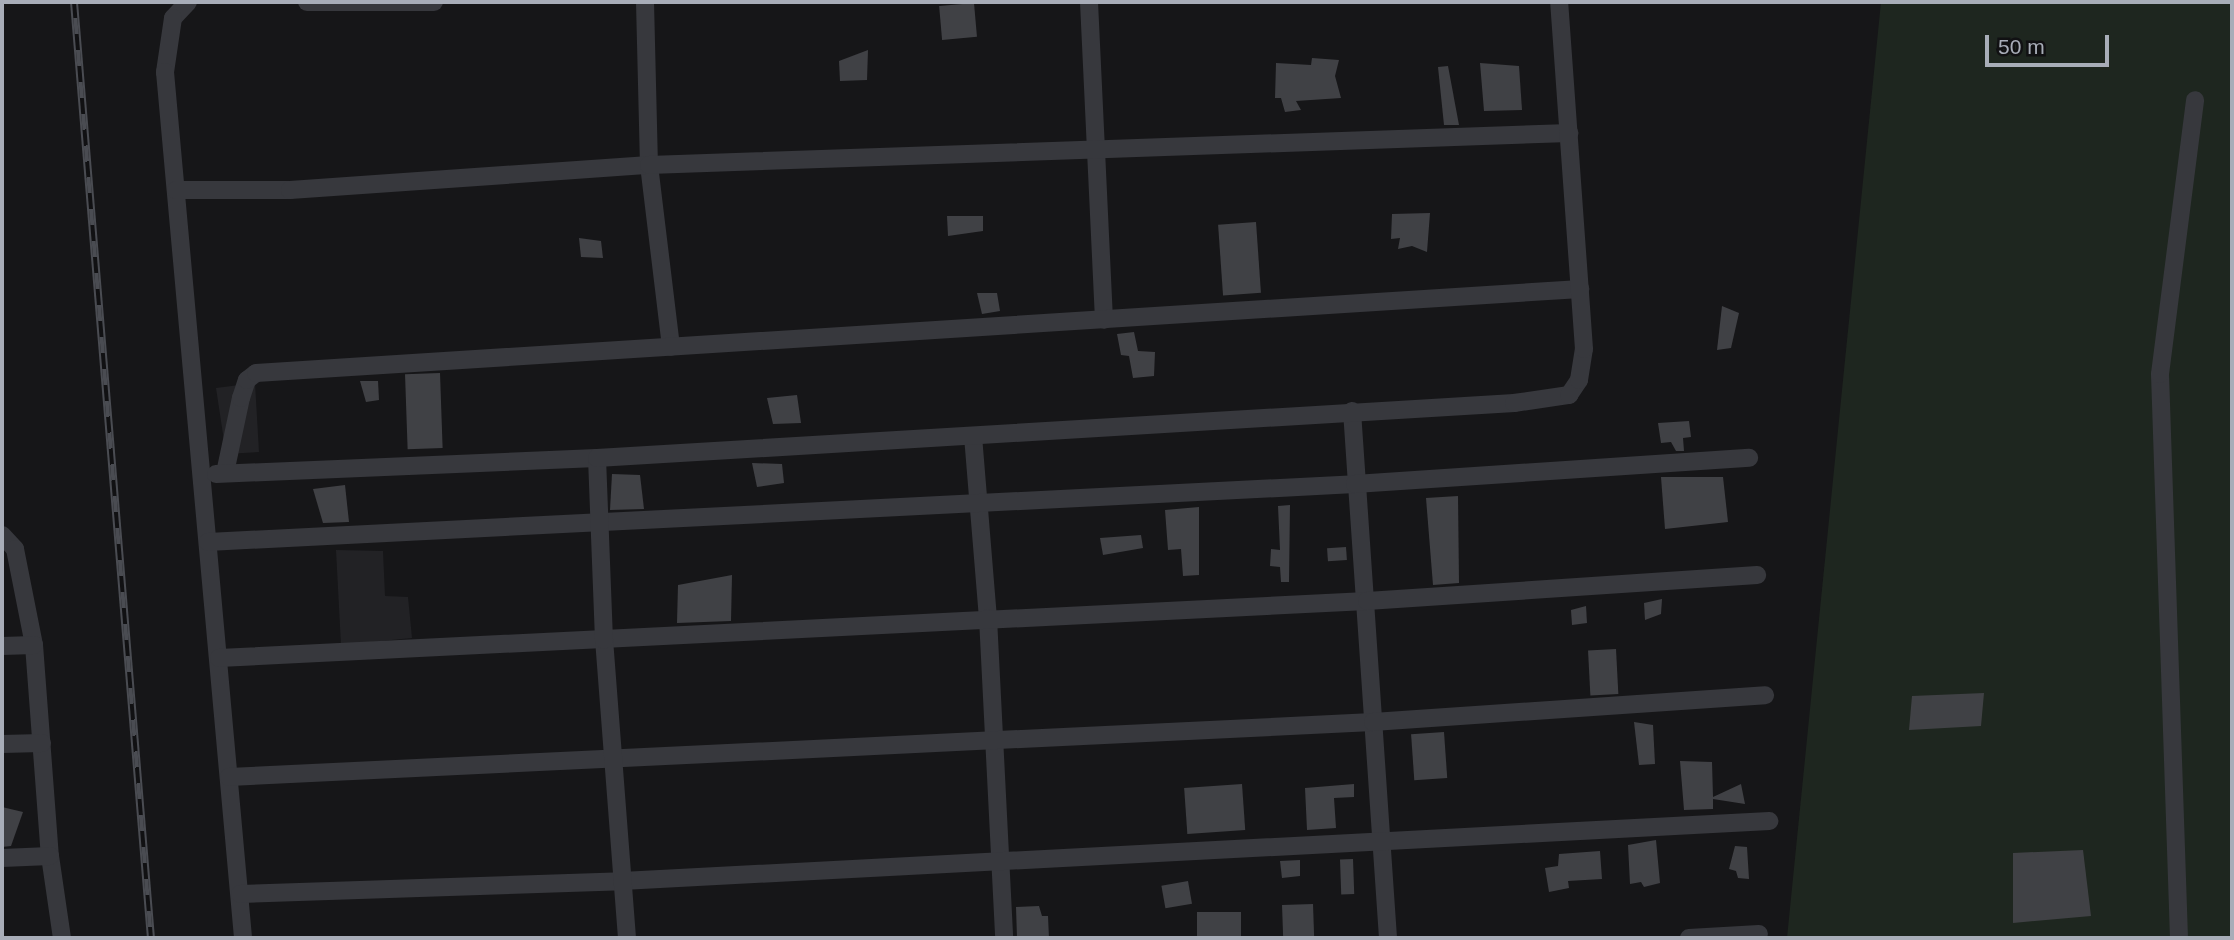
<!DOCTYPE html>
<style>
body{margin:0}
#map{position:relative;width:2234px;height:940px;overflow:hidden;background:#161618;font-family:Helvetica,sans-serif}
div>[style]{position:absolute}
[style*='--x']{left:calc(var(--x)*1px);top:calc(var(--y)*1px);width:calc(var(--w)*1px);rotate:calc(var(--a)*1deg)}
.built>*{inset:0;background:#222225}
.green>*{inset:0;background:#1e261f}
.building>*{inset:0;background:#404145;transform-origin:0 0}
.minor>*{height:18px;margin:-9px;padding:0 9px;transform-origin:9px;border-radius:9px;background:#37383d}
.rail>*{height:8px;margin-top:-4px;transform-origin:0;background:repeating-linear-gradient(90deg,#111113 0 16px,#4a4c52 0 32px);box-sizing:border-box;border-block:2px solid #4a4c52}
span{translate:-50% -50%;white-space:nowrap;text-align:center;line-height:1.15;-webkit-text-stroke:7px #111113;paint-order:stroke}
.frame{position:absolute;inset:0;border:4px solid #a8adb8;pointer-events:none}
.scale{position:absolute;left:1985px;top:35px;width:124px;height:32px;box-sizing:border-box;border:4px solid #a8adb8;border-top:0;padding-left:9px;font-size:21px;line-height:24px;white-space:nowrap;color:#a8adb8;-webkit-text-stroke:5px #111113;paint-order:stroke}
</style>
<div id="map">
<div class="built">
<div style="clip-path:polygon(255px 383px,259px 452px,226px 454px,216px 388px)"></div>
<div style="clip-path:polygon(336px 550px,383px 551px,385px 596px,408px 597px,412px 638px,341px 645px)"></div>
</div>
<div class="green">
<div style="clip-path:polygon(1881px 2px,2232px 2px,2232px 938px,1787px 938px)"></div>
</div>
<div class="building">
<div style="left:974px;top:3px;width:34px;height:35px;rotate:85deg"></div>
<div style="clip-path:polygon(868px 50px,867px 80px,840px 81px,839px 61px)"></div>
<div style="clip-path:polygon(1312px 58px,1339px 60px,1335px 76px,1341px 98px,1296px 101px,1301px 110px,1285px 112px,1281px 98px,1275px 98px,1276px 63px,1311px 65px)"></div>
<div style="clip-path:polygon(1480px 63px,1519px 66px,1522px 110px,1484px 111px)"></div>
<div style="clip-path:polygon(1448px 66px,1459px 125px,1444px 125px,1438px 67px)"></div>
<div style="clip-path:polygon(1430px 213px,1427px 252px,1412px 246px,1398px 249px,1400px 238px,1391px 239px,1392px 214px)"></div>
<div style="clip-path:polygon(947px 216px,983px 216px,983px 231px,948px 236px)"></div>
<div style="left:1256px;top:222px;width:71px;height:38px;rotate:86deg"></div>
<div style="clip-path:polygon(579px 238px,601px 241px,603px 258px,581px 257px)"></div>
<div style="clip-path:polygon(977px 293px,997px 293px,1000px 311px,982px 314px)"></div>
<div style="clip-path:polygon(1722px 306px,1739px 313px,1731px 348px,1717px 350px)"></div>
<div style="clip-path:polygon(1134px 332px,1138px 351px,1155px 352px,1154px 376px,1133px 378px,1129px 356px,1121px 355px,1117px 334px)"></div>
<div style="left:440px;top:373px;width:75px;height:35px;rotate:88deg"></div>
<div style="clip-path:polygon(360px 381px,378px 381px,379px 400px,366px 402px)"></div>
<div style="clip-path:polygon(797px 395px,801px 423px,773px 424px,767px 398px)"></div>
<div style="clip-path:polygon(1689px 421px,1691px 437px,1683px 438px,1684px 451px,1676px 451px,1671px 442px,1661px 443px,1658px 423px)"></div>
<div style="clip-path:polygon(752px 463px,782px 464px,784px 483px,757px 487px)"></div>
<div style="clip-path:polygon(612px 474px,640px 475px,644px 509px,610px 510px)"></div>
<div style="clip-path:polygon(1661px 477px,1723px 477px,1728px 522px,1665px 529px)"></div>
<div style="clip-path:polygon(345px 485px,349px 522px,323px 523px,313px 489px)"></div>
<div style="clip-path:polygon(1458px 496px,1459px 583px,1433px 585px,1426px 498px)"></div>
<div style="clip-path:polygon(1290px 505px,1289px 582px,1281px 582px,1280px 567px,1270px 566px,1271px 549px,1280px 550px,1278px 506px)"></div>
<div style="clip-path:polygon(1199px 507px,1199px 575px,1183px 576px,1181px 549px,1168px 550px,1165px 510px)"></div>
<div style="clip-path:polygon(1141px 535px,1143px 548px,1103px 555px,1100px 538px)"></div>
<div style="left:1346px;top:547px;width:13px;height:19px;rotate:86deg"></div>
<div style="clip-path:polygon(732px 575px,731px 621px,677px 623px,678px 585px)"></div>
<div style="clip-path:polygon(1662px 599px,1661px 614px,1645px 620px,1644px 603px)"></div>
<div style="clip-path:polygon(1586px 606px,1587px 623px,1572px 625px,1571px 610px)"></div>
<div style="left:1616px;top:649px;width:45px;height:28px;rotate:87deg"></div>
<div style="clip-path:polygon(1984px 693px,1981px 726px,1909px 730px,1912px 696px)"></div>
<div style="clip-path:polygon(1634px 722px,1653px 725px,1655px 764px,1639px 765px)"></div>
<div style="left:1444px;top:732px;width:46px;height:33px;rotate:86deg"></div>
<div style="clip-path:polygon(1680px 761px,1712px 762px,1713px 797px,1741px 784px,1745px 804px,1713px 799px,1713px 809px,1684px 810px)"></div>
<div style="left:1242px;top:784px;width:46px;height:58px;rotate:86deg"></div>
<div style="clip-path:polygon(1354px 784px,1354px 797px,1334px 798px,1336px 828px,1307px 830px,1305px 788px)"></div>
<div style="clip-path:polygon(2px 807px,23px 812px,11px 846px,2px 847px)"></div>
<div style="clip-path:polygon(1656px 840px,1660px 883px,1644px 887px,1641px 882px,1630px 884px,1628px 845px)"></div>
<div style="clip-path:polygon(1735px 846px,1747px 847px,1749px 879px,1738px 878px,1736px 871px,1729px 869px)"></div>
<div style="clip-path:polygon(2083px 850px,2091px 916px,2013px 923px,2013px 853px)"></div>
<div style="clip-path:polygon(1600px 851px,1602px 879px,1568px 881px,1569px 888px,1549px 892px,1545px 868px,1558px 866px,1559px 854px)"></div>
<div style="left:1353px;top:859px;width:35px;height:13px;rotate:88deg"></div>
<div style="clip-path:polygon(1300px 860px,1300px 876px,1282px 878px,1280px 861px)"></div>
<div style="left:1188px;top:881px;width:23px;height:27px;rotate:80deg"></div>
<div style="left:1313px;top:904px;width:34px;height:31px;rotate:88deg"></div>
<div style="clip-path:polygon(1039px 906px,1042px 916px,1048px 916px,1049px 938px,1017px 938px,1016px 907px)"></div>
<div style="left:1241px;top:912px;width:24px;height:44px;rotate:90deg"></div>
</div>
<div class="minor">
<div style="--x:188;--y:2;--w:22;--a:133"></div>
<div style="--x:173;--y:18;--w:55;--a:98.4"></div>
<div style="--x:165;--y:72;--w:870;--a:84.85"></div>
<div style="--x:307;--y:2;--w:127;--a:0"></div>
<div style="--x:645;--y:2;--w:163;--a:88.6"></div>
<div style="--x:649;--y:165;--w:183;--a:83.1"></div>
<div style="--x:1089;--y:2;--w:318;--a:87.3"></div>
<div style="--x:176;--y:190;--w:114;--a:0"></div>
<div style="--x:290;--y:190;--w:360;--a:-4"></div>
<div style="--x:649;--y:165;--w:921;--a:-1.99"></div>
<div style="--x:1352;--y:411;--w:528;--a:86.09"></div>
<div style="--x:973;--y:436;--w:183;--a:85.3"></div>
<div style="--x:988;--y:618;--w:320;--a:87.1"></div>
<div style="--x:225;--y:473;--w:77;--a:-78"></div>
<div style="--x:241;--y:398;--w:19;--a:-72"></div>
<div style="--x:247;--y:380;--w:11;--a:-38"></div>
<div style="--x:256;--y:373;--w:1327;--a:-3.63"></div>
<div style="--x:216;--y:474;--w:381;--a:-2.4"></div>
<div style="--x:2;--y:535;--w:19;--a:47"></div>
<div style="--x:15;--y:549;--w:98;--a:78.8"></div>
<div style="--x:34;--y:645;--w:212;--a:85.7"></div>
<div style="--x:50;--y:856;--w:83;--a:81.7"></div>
<div style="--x:208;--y:542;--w:1148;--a:-2.89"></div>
<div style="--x:1355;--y:484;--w:395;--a:-3.8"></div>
<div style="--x:2;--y:646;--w:32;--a:-2"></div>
<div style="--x:219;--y:658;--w:1149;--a:-2.84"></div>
<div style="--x:1367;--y:601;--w:391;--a:-3.8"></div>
<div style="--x:2;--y:744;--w:40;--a:-1.4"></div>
<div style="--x:229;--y:777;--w:1145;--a:-2.75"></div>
<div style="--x:1373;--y:722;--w:393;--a:-3.9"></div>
<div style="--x:2;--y:858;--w:48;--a:-2.4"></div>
<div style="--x:240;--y:894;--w:382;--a:-1.9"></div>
<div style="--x:622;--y:881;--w:1149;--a:-2.99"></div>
<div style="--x:627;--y:938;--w:299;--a:-94.4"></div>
<div style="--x:604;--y:640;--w:182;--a:-92.2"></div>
<div style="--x:597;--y:458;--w:919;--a:-3.43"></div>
<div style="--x:1514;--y:403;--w:56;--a:-8.3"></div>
<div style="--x:1569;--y:395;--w:18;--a:-56"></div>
<div style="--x:1579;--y:380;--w:31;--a:-81"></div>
<div style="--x:1584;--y:349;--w:348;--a:-94.1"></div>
<div style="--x:1689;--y:938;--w:70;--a:-3.3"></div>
<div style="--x:2179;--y:938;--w:564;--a:-91.93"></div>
<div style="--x:2160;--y:374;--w:276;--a:-82.7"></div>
</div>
<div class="rail">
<div style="--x:74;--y:2;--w:939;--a:85.3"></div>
</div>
<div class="frame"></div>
<div class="scale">50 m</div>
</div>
